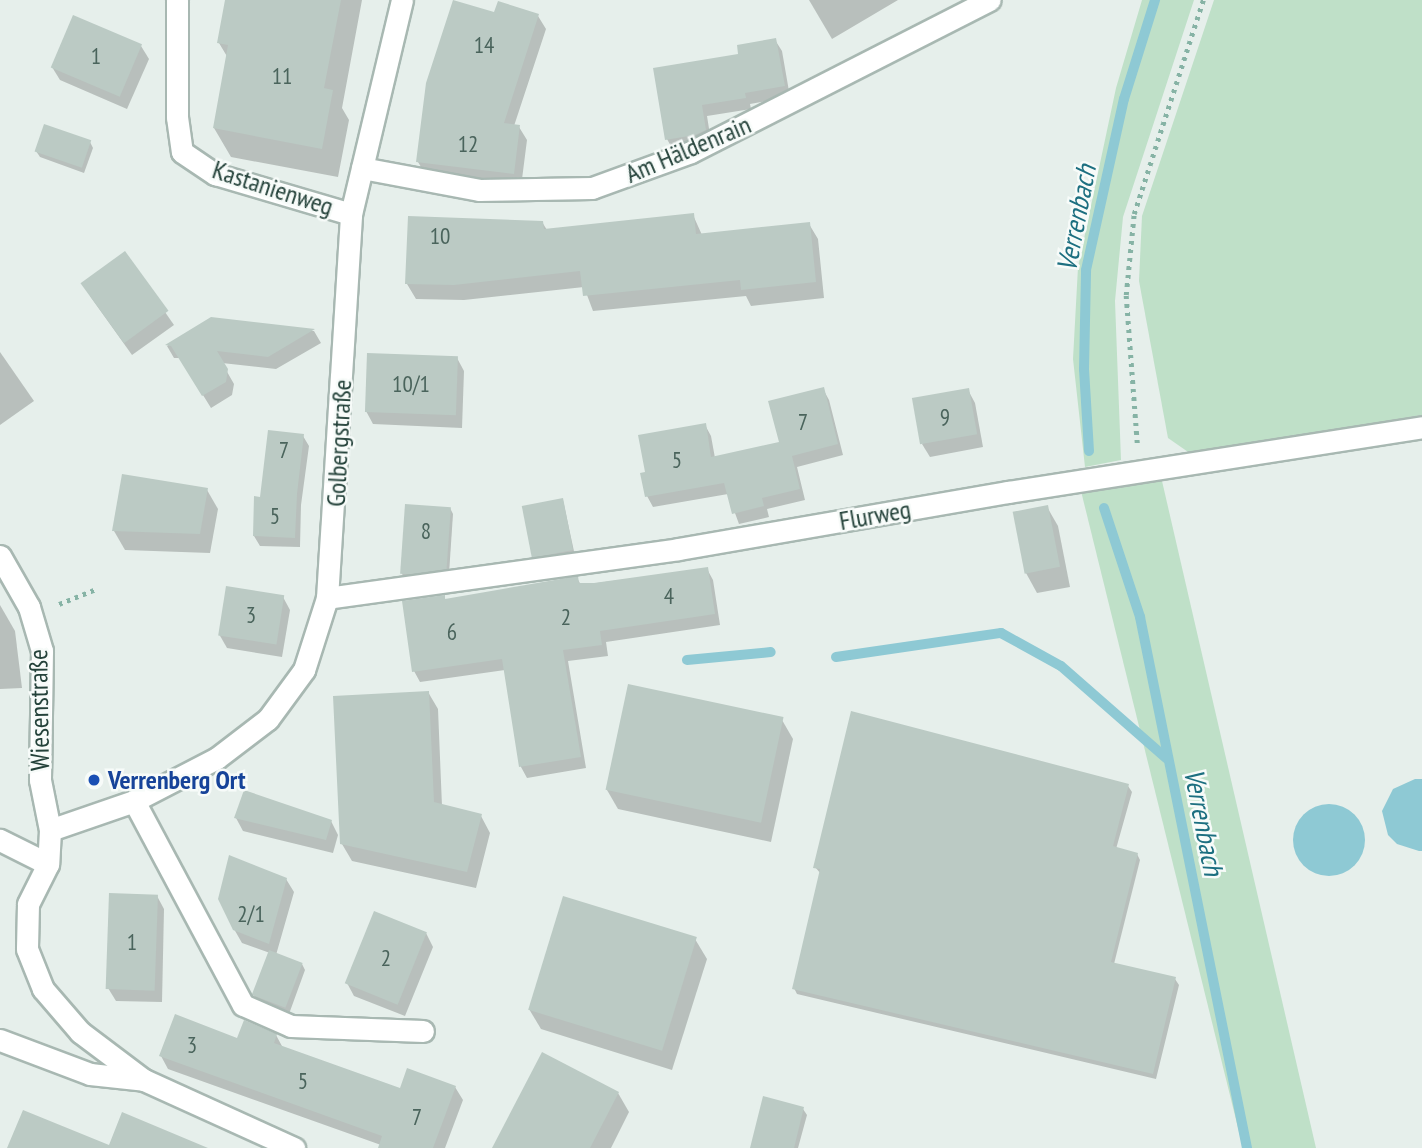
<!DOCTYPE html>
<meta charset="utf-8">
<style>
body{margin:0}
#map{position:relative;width:1422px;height:1148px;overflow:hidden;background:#e6efeb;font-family:"PT Sans Narrow",sans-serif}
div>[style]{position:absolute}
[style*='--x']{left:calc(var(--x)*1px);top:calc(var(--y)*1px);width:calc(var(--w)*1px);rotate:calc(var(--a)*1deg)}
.green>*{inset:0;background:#bfe0c8}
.water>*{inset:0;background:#8ec9d4}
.round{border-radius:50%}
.shadow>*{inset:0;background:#0003}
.stream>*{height:10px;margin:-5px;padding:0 5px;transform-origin:5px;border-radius:5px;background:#8ec9d4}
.building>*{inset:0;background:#bbcac4;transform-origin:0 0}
.path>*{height:4.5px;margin-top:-2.25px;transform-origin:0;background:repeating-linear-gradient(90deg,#86b3a5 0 3.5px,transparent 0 8.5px)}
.roads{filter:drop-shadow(2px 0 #a8b8b2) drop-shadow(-2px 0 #a8b8b2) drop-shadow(0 2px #a8b8b2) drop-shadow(0 -2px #a8b8b2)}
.minor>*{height:21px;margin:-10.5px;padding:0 10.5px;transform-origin:10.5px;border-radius:10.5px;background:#fff}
.tertiary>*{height:21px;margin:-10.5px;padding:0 10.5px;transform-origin:10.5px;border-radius:10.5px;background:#fff}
.dots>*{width:19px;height:19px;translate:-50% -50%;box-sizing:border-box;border:4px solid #f7fbf9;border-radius:50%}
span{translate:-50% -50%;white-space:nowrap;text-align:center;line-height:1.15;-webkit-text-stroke:5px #f7fbf9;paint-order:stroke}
.number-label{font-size:23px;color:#4a645c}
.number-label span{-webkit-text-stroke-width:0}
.street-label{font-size:26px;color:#24423a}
.transit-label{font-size:26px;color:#164399;font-weight:700}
.left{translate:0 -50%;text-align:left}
.water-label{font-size:28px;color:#1c6f80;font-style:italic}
</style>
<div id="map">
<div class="green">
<div style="clip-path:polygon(1142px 0,1194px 0,1123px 217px,1115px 301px,1121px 460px,1085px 467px,1073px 359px,1078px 267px,1116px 88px)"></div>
<div style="clip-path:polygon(1214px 0,1422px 0,1422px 415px,1191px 454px,1168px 438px,1139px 281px,1142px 216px)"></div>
<div style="clip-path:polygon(1162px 481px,1316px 1148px,1243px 1148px,1081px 491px)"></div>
</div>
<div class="water">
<div style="clip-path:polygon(1415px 779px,1422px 779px,1422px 851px,1419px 851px,1397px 844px,1388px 835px,1382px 811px,1393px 789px)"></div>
<div class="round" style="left:1293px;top:804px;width:72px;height:72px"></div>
</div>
<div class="shadow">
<div style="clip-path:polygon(227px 0,362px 0,342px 108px,349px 120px,338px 177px,231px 157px,214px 128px,228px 58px,219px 43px)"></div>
<div style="clip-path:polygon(809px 0,898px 0,832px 39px)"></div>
<div style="clip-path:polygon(495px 14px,538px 16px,546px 29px,514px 126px,519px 127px,527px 140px,521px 187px,426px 175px,418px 162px)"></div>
<div style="clip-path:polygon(775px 40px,782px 51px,790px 97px,750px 104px,751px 109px,707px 116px,711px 141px,673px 150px,667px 139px,740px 55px)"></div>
<div style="clip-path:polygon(141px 46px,149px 59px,127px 109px,60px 80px,52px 67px)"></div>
<div style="clip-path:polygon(90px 142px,93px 148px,84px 173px,40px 157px,36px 151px)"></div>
<div style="clip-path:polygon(693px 215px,702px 235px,809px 224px,818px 239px,824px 298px,751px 306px,746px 296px,593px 311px,584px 287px,464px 300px,416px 299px,407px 284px,542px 222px,547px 230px)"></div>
<div style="clip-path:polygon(124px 253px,174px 325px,132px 355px,90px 296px)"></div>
<div style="clip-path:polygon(211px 319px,314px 331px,321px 343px,276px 369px,222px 363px,234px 384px,232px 395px,211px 408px,180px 358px,174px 358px,167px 346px)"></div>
<div style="clip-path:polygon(0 352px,34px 401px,0 425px)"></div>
<div style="clip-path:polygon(457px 358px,464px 371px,462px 428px,373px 424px,366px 411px)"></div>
<div style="clip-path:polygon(823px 389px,829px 400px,843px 455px,797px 467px,805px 500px,767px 509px,769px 517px,739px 524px,728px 494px,653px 507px,647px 496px,647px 473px,705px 425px,711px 436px,715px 458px,781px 443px)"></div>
<div style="clip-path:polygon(968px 390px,975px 403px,983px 447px,930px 457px,922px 444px)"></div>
<div style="clip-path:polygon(303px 436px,309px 446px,301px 505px,300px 547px,260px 546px,254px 536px,261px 499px)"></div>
<div style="clip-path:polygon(207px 490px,218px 509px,210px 553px,125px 550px,114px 531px)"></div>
<div style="clip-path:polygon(563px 500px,575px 556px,537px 562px,533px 556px)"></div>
<div style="clip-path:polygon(406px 506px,450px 508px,453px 514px,449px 574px,406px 580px,402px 574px)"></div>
<div style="clip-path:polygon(1047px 507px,1058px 526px,1070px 587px,1037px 593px,1026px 573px)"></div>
<div style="clip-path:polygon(707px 569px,713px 580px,720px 625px,606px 642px,608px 656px,568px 661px,586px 768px,527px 778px,521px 767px,505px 670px,420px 682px,414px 671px,444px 597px,446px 600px,577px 578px,581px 585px)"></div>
<div style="clip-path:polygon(283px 597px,290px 610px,282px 657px,227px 648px,219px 634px)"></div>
<div style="clip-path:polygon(0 605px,15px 631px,22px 688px,0 689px)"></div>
<div style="clip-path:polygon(428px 692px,438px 709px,442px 806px,481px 816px,490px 833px,476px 888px,352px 861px,342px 844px)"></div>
<div style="clip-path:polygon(782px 720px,793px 739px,771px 842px,618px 809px,607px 790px)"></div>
<div style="clip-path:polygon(1128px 786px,1132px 792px,1116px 849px,1137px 854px,1140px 860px,1114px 964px,1175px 979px,1179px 985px,1156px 1079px,797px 994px,794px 988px,821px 874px,815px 867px)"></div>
<div style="clip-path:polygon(236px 818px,331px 821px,338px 835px,333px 853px,243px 831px)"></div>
<div style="clip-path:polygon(286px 879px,294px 892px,276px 955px,302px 964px,305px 970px,289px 1014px,258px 1001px,254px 995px,270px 953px,242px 943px,234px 929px)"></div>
<div style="clip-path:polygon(157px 896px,164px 909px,162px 1002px,116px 1001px,108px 988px)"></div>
<div style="clip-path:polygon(426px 933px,433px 947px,405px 1016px,354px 996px,347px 983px)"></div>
<div style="clip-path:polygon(695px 939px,707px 959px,672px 1070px,541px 1029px,529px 1009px)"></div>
<div style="clip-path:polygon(276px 1035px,283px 1048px,401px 1090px,455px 1087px,463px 1100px,445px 1148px,380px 1148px,381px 1145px,168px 1069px,161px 1056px)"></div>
<div style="clip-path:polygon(618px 1093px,629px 1112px,611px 1148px,494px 1148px)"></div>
<div style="clip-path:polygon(803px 1109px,807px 1115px,798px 1148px,752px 1148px)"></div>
</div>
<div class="stream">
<div style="--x:1089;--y:451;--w:82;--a:-93.5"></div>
<div style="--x:1084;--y:369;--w:99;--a:-88.8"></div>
<div style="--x:1086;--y:270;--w:175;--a:-77.5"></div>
<div style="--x:1124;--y:99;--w:104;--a:-72.6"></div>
<div style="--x:1104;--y:508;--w:115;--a:71.7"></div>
<div style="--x:1140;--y:617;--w:542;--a:78.61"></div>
<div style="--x:836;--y:657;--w:167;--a:-8.3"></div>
<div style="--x:1001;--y:633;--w:68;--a:28.8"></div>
<div style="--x:1061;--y:666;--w:140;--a:41.2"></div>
<div style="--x:687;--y:660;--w:84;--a:-5.4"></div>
</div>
<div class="building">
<div style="clip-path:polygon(225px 0,341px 0,324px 88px,333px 90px,322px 149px,213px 128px,228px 45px,217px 43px)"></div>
<div style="clip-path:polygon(453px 0,494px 12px,498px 1px,539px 14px,504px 123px,520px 125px,514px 174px,416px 162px,426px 83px)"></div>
<div style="left:73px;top:15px;width:75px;height:57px;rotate:23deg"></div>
<div style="clip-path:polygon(776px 38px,785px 86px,745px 93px,746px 98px,702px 105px,706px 130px,695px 135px,665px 140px,653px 68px,738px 54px,737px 45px)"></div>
<div style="left:44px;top:124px;width:50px;height:29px;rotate:19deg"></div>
<div style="clip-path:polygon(694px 213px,696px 234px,810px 222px,816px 282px,741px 290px,740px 280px,583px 296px,580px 271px,454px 285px,405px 284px,408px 216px,543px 221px,544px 229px)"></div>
<div style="left:125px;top:251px;width:74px;height:55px;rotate:54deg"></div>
<div style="clip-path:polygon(211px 317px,315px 329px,268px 357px,217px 351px,228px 369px,226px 382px,202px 396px,171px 346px,165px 345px)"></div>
<div style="left:367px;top:353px;width:91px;height:59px;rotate:2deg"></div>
<div style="clip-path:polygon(824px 387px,838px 444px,792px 456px,800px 489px,762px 498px,764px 506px,732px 514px,724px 483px,645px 497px,640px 473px,645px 472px,638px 435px,706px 423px,711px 457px,779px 442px,768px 401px)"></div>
<div style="left:969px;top:388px;width:47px;height:58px;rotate:80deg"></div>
<div style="clip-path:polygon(268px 430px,304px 434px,297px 494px,295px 538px,253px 536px,254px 496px,260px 497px)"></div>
<div style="clip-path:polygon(122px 474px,208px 488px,200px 534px,112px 531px)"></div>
<div style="left:563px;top:498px;width:53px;height:42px;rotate:79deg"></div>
<div style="left:405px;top:504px;width:46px;height:70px;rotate:4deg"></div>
<div style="left:1048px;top:505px;width:63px;height:36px;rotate:79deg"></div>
<div style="clip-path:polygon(708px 567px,715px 614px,600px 631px,602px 645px,563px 650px,581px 757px,519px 767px,502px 659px,412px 672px,402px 601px,445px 595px,445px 599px,578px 576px,579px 583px,594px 583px)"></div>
<div style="left:226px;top:586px;width:59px;height:50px;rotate:9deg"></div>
<div style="left:628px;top:684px;width:159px;height:108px;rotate:12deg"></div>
<div style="clip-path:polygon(429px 691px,434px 802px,482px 814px,467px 872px,340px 844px,333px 696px)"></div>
<div style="clip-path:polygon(851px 711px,1129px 784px,1113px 846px,1138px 853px,1111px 962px,1176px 977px,1153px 1074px,792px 989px,820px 869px,813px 868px)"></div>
<div style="clip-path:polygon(244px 790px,332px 820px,326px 840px,234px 818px)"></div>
<div style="clip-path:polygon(229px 855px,287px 878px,269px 944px,233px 930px,218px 899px)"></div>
<div style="left:109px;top:893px;width:49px;height:96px;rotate:2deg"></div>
<div style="left:563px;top:896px;width:140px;height:119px;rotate:17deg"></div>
<div style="left:374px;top:911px;width:57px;height:78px;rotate:22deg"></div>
<div style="left:269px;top:950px;width:36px;height:48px;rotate:21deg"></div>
<div style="clip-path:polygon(175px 1014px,237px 1038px,244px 1020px,277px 1034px,274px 1043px,400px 1088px,407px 1068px,456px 1086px,433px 1148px,378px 1148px,382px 1136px,159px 1056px)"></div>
<div style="clip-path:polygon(542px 1052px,619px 1092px,590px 1148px,492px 1148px)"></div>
<div style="clip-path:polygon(763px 1096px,804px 1107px,794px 1148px,750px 1148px)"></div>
<div style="clip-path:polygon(23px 1110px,109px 1145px,122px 1112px,208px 1148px,7px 1148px)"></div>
</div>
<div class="path">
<div style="--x:1137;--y:443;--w:148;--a:-94.3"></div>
<div style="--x:1126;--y:295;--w:81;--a:-84.4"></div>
<div style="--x:1134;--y:214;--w:225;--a:-72.1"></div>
<div style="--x:59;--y:604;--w:38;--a:-22"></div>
</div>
<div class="roads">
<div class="minor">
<div style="--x:177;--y:0;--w:117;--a:90"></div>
<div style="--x:177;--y:117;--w:35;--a:82"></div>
<div style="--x:182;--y:152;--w:40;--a:34"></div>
<div style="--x:215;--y:174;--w:142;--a:16.4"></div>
<div style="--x:362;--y:168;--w:119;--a:10.6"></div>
<div style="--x:479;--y:190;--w:113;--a:-1"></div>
<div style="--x:592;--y:188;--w:105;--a:-20"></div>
<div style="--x:691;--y:152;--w:335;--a:-27"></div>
<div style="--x:0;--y:556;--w:59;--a:60.4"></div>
<div style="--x:29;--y:607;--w:46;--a:73.5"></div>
<div style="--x:42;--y:651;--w:129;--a:90.9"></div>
<div style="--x:40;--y:780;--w:51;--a:78.7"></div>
<div style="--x:50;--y:830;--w:34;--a:93"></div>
<div style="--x:48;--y:864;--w:54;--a:-153.4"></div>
<div style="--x:327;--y:598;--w:354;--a:-7.9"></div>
<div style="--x:678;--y:549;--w:335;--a:-9.8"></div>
<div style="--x:1008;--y:492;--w:419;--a:-8.9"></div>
<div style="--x:134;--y:801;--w:231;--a:61.9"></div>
<div style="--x:243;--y:1005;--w:52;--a:23.6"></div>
<div style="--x:291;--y:1026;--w:132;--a:2.2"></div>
<div style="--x:50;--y:830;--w:89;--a:-19"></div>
<div style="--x:134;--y:801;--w:93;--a:-27.4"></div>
<div style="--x:217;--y:758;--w:64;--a:-37.4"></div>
<div style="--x:268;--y:719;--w:61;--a:-53.7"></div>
<div style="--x:304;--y:670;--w:76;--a:-72.3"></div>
<div style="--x:327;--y:598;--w:385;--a:-86.4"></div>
<div style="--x:351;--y:214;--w:220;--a:-76.6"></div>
<div style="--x:0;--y:1040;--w:96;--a:20.7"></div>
<div style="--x:90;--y:1074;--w:54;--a:6.3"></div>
</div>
<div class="tertiary">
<div style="--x:48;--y:864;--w:45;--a:116.6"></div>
<div style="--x:28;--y:904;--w:45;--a:91.3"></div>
<div style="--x:27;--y:949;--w:43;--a:68.2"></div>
<div style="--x:43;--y:989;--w:57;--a:49.3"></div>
<div style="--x:80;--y:1032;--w:80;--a:36.9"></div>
<div style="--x:144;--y:1080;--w:165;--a:24.4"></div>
</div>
</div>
<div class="dots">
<div style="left:94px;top:780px;background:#1a4fb4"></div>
</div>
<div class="number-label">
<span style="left:484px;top:45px">14</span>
<span style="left:96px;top:56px">1</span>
<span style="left:282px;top:76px">11</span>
<span style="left:468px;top:144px">12</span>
<span style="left:440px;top:236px">10</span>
<span style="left:411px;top:384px">10/1</span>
<span style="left:945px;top:417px">9</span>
<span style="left:803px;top:422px">7</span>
<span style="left:284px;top:450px">7</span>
<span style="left:677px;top:460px">5</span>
<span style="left:275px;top:516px">5</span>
<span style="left:426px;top:531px">8</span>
<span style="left:669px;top:596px">4</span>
<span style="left:251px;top:615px">3</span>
<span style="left:566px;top:617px">2</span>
<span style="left:452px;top:632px">6</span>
<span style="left:251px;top:914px">2/1</span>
<span style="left:132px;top:942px">1</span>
<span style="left:386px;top:958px">2</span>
<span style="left:192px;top:1045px">3</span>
<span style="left:303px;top:1081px">5</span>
<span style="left:417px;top:1117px">7</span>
</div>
<div class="street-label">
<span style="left:688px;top:149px;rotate:-23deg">Am Häldenrain</span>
<span style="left:273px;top:188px;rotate:18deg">Kastanienweg</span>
<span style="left:339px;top:443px;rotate:-87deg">Golbergstraße</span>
<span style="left:875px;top:515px;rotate:-10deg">Flurweg</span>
<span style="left:39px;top:710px;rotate:-91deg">Wiesenstraße</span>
</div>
<div class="transit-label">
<span class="left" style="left:108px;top:780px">Verrenberg Ort</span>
</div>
<div class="water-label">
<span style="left:1076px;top:218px;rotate:-79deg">Verrenbach</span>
<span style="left:1204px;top:822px;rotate:79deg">Verrenbach</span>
</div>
</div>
